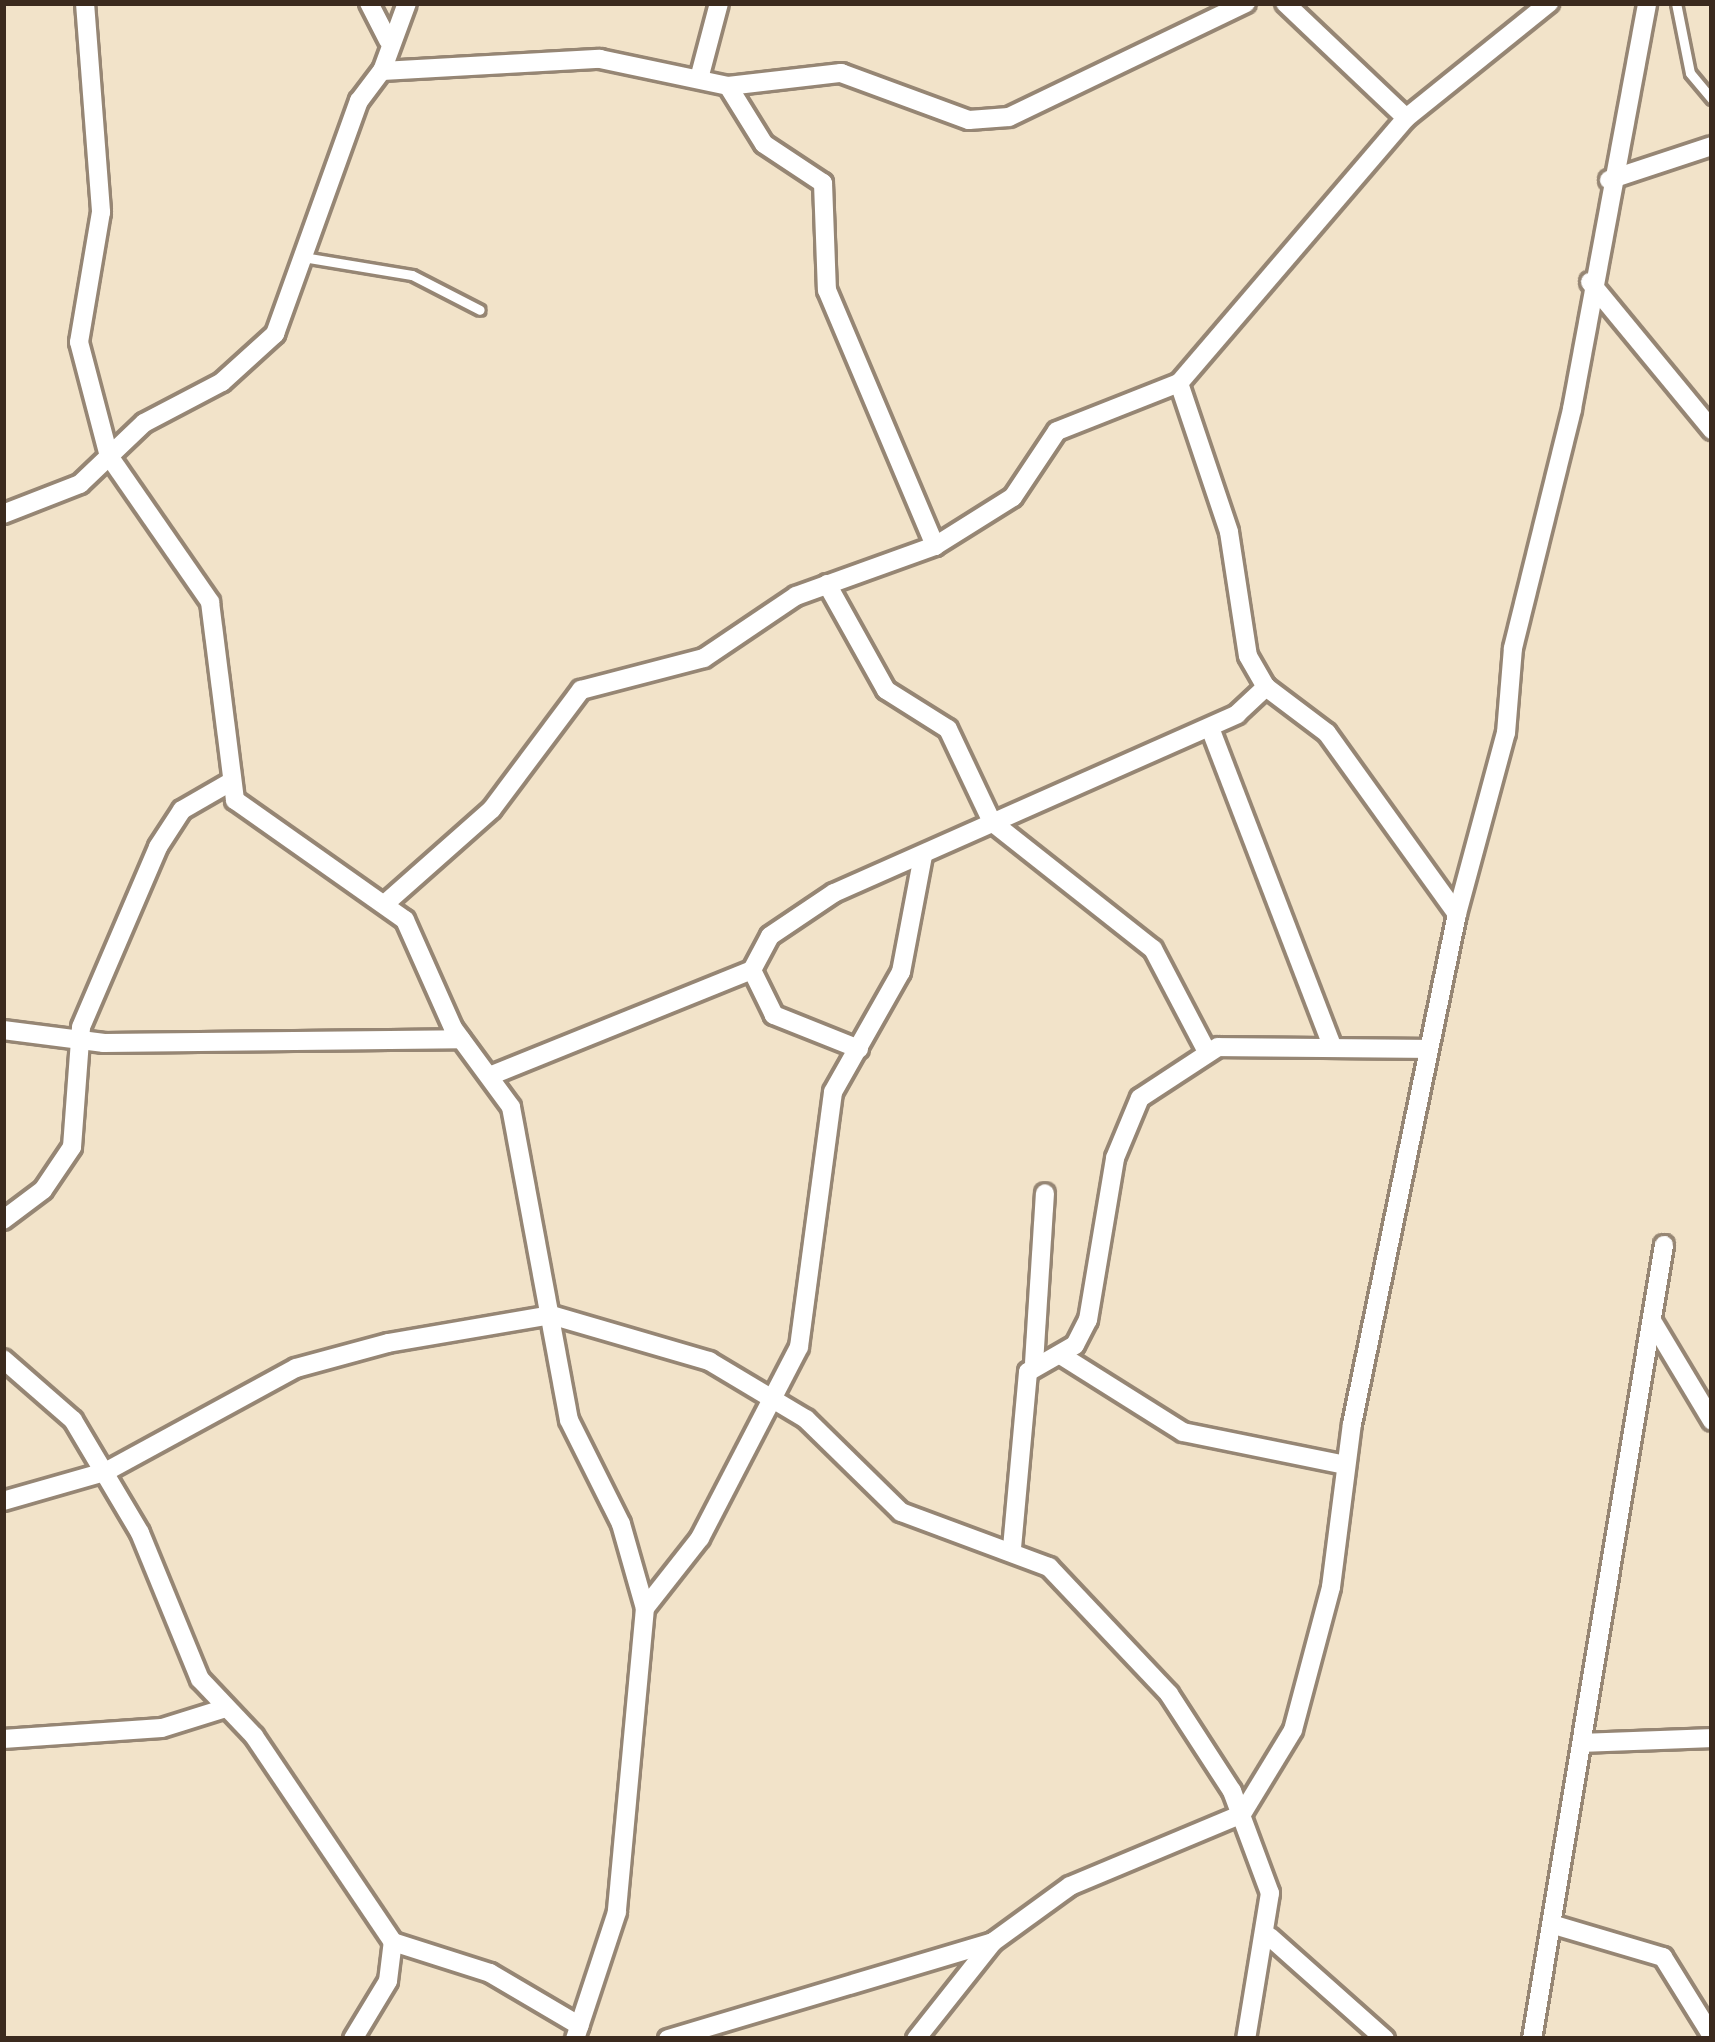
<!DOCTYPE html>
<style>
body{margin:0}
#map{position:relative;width:1715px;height:2042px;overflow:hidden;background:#f2e3c9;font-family:Vollkorn,serif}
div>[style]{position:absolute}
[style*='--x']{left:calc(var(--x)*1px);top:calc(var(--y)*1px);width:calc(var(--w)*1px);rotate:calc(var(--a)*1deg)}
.roads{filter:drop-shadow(3px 0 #968674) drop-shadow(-3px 0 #968674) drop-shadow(0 3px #968674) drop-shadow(0 -3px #968674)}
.lane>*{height:9px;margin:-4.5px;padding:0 4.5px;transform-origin:4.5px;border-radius:4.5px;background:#fff}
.street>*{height:18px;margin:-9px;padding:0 9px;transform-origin:9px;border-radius:9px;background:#fff}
span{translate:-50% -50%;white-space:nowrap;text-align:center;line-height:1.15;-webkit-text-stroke:9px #f7f3e8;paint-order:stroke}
.frame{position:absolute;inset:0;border:6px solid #3b2a1e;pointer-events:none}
</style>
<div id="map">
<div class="roads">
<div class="lane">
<div style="--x:1676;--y:3;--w:71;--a:78.7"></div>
<div style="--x:1690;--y:73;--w:34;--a:50"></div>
<div style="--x:309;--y:258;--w:104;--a:9.4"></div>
<div style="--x:412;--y:275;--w:76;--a:27.2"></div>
</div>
<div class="street">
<div style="--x:85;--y:3;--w:210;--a:85.6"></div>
<div style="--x:101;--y:212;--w:132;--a:99.6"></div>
<div style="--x:79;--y:342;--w:118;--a:75.3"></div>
<div style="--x:109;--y:456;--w:178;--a:55.3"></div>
<div style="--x:210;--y:602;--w:200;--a:82.8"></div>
<div style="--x:235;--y:800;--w:208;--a:35.2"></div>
<div style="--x:405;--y:920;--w:118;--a:66"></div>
<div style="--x:453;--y:1028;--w:98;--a:53.7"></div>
<div style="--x:511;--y:1107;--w:318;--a:79.5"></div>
<div style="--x:569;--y:1420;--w:116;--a:63.4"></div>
<div style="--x:621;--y:1524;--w:87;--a:74.1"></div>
<div style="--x:645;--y:1608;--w:305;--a:95.3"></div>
<div style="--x:617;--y:1912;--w:134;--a:108.3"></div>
<div style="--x:369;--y:3;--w:42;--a:62.8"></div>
<div style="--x:1285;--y:3;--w:167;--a:43.5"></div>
<div style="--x:382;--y:71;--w:72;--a:-69.8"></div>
<div style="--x:700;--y:75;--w:74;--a:-75.2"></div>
<div style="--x:728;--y:86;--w:68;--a:58.2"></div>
<div style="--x:764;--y:144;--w:71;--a:33.5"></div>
<div style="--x:823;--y:183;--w:107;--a:87.9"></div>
<div style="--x:827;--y:290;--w:278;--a:67.1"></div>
<div style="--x:1609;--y:180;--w:108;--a:-18.3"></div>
<div style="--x:1590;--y:282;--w:192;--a:50.5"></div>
<div style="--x:1179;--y:383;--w:157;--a:71.4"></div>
<div style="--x:1229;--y:532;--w:125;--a:81.3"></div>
<div style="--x:1248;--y:656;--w:36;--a:60"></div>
<div style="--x:3;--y:514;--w:83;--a:-21.3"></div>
<div style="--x:80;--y:484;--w:88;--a:-43.6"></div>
<div style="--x:144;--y:423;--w:88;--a:-27.7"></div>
<div style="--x:222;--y:382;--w:72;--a:-42.2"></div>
<div style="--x:275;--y:334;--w:248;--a:-70.2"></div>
<div style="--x:359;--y:101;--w:38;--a:-53"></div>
<div style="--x:382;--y:71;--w:218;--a:-3.2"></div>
<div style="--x:600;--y:59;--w:131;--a:11.9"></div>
<div style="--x:728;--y:86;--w:114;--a:-6.6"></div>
<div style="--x:841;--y:73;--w:136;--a:20.2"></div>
<div style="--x:969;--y:120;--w:40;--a:-4.3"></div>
<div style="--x:1009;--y:117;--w:263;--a:-25.7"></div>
<div style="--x:827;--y:584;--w:121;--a:60.9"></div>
<div style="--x:886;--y:690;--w:73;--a:32.2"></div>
<div style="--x:948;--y:729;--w:103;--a:64.7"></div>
<div style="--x:992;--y:822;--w:205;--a:38.3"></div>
<div style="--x:1153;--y:949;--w:114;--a:62.3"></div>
<div style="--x:1210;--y:728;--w:340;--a:69"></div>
<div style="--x:387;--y:902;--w:140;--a:-41.5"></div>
<div style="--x:492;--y:809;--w:149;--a:-53.2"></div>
<div style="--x:581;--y:690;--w:127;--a:-14.6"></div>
<div style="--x:704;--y:658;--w:111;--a:-34"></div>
<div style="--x:796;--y:596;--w:148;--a:-19.8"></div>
<div style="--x:935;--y:546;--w:92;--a:-32.1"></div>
<div style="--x:1013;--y:497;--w:79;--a:-56.3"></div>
<div style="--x:1057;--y:431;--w:131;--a:-21.5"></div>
<div style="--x:1179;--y:383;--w:349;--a:-49.4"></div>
<div style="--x:1406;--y:118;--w:184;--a:-38.8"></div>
<div style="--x:3;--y:1030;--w:102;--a:7.3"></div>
<div style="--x:104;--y:1043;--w:357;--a:-0.6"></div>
<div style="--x:859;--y:1049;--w:92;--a:-158.2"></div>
<div style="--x:774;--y:1015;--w:50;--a:-116.1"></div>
<div style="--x:752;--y:970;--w:38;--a:-62"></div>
<div style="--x:770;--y:936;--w:77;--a:-33.9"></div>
<div style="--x:834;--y:893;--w:441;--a:-23.9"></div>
<div style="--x:1237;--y:714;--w:40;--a:-43"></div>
<div style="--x:1266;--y:687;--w:76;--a:37"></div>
<div style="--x:1327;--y:733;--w:223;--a:54.3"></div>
<div style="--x:492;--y:1075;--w:280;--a:-22"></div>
<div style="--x:3;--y:1220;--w:50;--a:-36.9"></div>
<div style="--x:43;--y:1190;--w:52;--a:-56"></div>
<div style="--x:72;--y:1147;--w:120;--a:-85.7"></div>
<div style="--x:81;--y:1027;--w:196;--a:-66.8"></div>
<div style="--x:158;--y:847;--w:44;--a:-57"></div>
<div style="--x:182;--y:810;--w:52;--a:-30"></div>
<div style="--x:1654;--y:1324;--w:113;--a:59.1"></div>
<div style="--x:1062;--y:1356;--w:143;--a:32.1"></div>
<div style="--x:1183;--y:1432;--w:165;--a:11.5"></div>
<div style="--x:3;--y:1359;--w:93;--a:41.1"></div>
<div style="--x:73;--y:1420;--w:131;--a:59.3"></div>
<div style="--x:140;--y:1533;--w:158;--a:67.7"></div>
<div style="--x:200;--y:1679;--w:79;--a:46.5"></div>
<div style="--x:254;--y:1736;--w:249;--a:56"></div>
<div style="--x:393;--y:1942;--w:102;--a:17.7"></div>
<div style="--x:490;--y:1973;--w:104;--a:30.5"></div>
<div style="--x:1034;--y:1363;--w:170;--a:-86.3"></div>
<div style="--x:3;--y:1501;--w:106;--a:-15.9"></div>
<div style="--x:105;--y:1472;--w:217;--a:-28.6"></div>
<div style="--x:296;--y:1368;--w:95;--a:-15.2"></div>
<div style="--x:388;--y:1343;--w:165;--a:-9.7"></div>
<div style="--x:551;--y:1315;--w:165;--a:16.2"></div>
<div style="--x:709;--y:1361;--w:113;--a:30.9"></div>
<div style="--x:806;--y:1419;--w:133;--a:44.4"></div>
<div style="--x:901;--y:1512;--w:158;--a:20.4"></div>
<div style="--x:1049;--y:1567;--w:175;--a:46.6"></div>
<div style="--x:1169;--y:1694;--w:116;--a:57"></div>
<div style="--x:1232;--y:1791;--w:109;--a:69.6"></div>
<div style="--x:1270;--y:1893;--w:148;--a:99.3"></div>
<div style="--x:1012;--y:1548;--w:177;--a:-84.8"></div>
<div style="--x:1028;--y:1372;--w:54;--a:-29.9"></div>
<div style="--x:1075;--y:1345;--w:28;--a:-63"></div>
<div style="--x:1088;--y:1320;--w:164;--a:-80.5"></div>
<div style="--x:1115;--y:1158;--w:65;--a:-67.4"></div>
<div style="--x:1140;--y:1098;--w:93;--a:-33.2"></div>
<div style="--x:1218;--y:1047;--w:210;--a:0.5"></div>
<div style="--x:645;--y:1608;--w:89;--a:-51.8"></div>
<div style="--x:700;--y:1538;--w:215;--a:-62.6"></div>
<div style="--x:799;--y:1347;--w:257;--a:-82.4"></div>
<div style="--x:833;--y:1092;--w:138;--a:-60.5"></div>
<div style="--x:901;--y:972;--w:118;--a:-79.3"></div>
<div style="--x:3;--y:1739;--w:159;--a:-4"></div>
<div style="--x:162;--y:1728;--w:67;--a:-17.4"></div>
<div style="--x:1582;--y:1743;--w:130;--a:-2.2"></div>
<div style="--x:1551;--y:1924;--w:117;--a:16.4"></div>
<div style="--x:1663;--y:1957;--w:93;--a:58.2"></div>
<div style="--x:1270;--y:1937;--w:154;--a:41.6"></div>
<div style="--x:353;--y:2039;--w:68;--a:-58.9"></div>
<div style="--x:388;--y:1981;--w:39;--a:-83"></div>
<div style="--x:668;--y:2039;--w:339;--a:-16.6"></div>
<div style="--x:916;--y:2039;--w:124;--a:-51.6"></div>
<div style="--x:993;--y:1942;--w:95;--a:-36"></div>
<div style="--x:1070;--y:1886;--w:186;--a:-22.7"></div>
<div style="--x:1242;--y:1814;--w:98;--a:-58.7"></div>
<div style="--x:1293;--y:1730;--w:148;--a:-75.1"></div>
<div style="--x:1331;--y:1587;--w:164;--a:-82.7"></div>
<div style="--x:1352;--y:1424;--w:521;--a:-78.37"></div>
<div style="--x:1457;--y:914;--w:188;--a:-74.9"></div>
<div style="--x:1506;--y:733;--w:85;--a:-85.3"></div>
<div style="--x:1513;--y:648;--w:246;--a:-76.1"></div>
<div style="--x:1572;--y:409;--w:413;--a:-79.5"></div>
<div style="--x:1532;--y:2039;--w:805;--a:-80.56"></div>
</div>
</div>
<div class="frame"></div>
</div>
